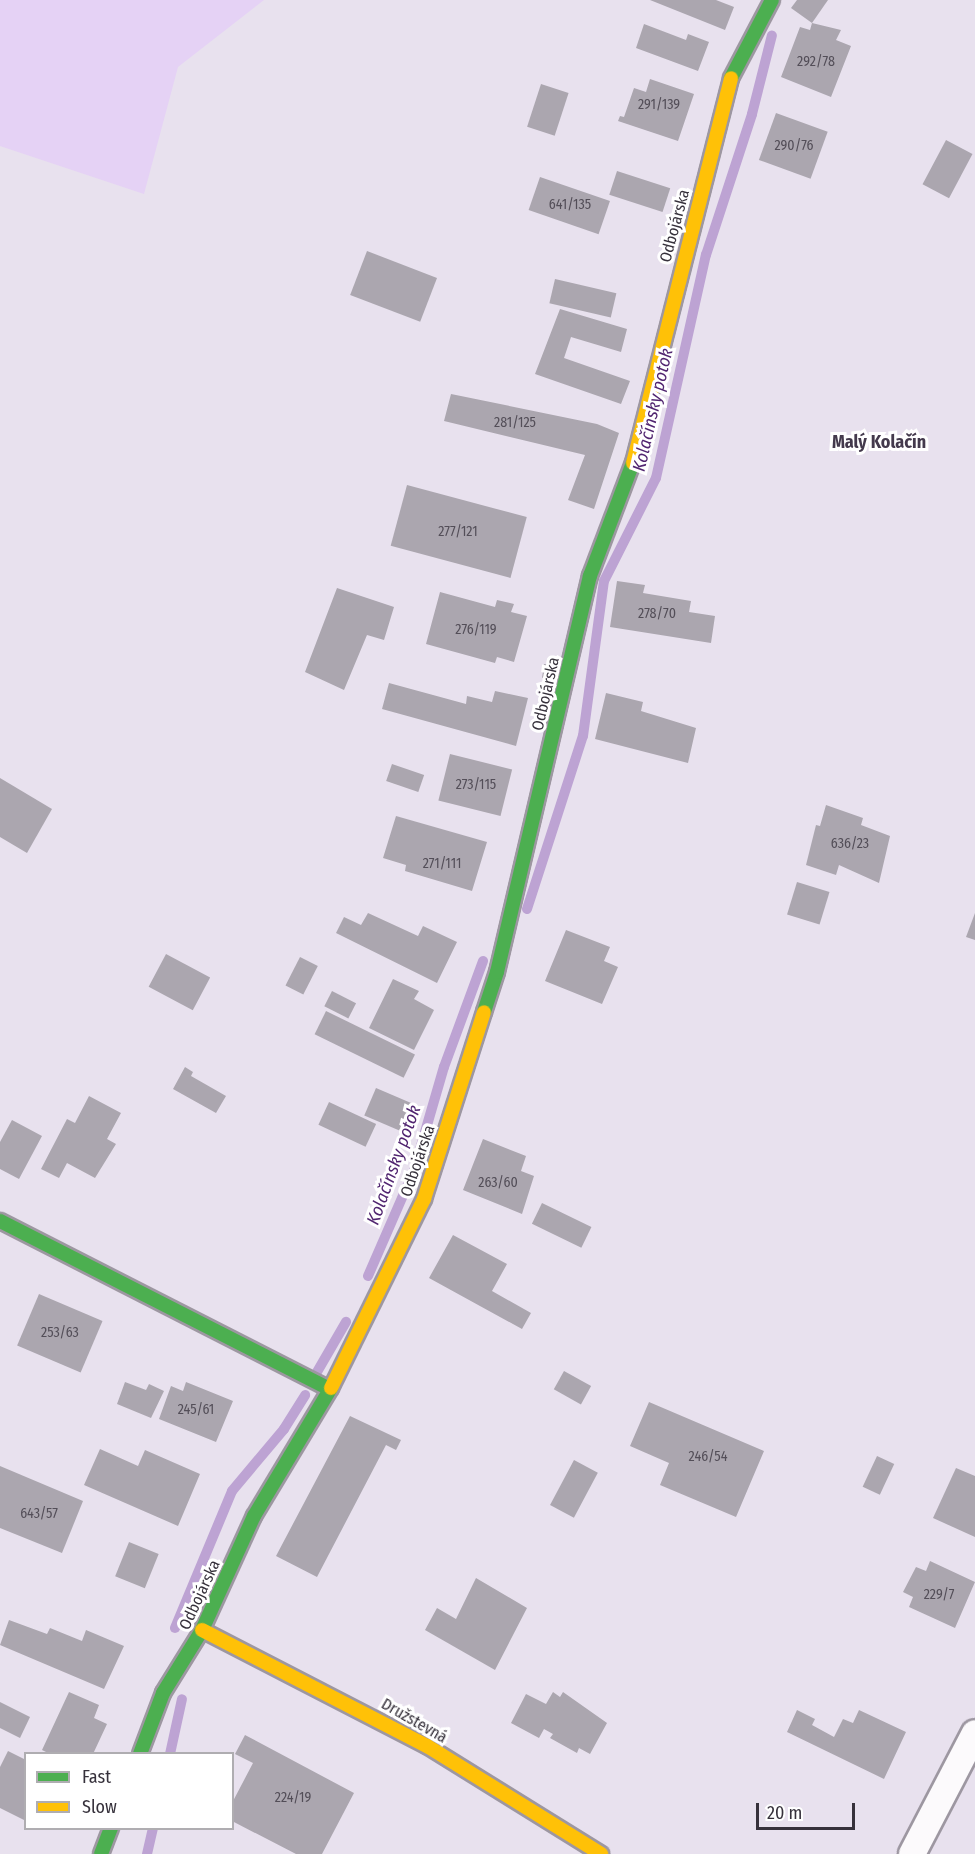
<!DOCTYPE html>
<meta charset="utf-8">
<style>
body{margin:0}
#map{position:relative;width:975px;height:1854px;overflow:hidden;background:#e8e1ee;font-family:"Fira Sans Condensed",sans-serif}
div>[style]{position:absolute}
[style*='--x']{left:calc(var(--x)*1px);top:calc(var(--y)*1px);width:calc(var(--w)*1px);rotate:calc(var(--a)*1deg)}
.green>*{inset:0;background:#e5d2f5}
.stream>*{height:10px;margin:-5px;padding:0 5px;transform-origin:5px;border-radius:5px;background:#bda3d3}
.building>*{inset:0;background:#aba6af;transform-origin:0 0}
.roads{filter:drop-shadow(2px 0 #9d97a1) drop-shadow(-2px 0 #9d97a1) drop-shadow(0 2px #9d97a1) drop-shadow(0 -2px #9d97a1)}
.street>*{height:26px;margin:-13px;padding:0 13px;transform-origin:13px;border-radius:13px;background:#fcfafc}
.fast>*{height:14px;margin:-7px;padding:0 7px;transform-origin:7px;border-radius:7px;background:#4caf50}
.slow>*{height:14px;margin:-7px;padding:0 7px;transform-origin:7px;border-radius:7px;background:#ffc107}
span{translate:-50% -50%;white-space:nowrap;text-align:center;line-height:1.15;-webkit-text-stroke:6px #fff;paint-order:stroke}
.number-label{font-size:14px;color:#534e58}
.number-label span{-webkit-text-stroke-width:0}
.street-label{font-size:16px;color:#36313b}
.water-label{font-size:18px;color:#512570;font-style:italic}
.neighbourhood-label{font-size:18px;color:#43394c;font-weight:700}
.legend{position:absolute;left:24px;top:1752px;width:210px;height:78px;box-sizing:border-box;background:#fff;border:2px solid #afadb1;margin:0;padding:8px 10px;list-style:none;font-size:18px;color:#36313b}
.legend li{display:flex;align-items:center;gap:12px;height:30px}
.legend b{width:30px;border:2px solid #afadb1}
.scale{position:absolute;left:756px;top:1803px;width:99px;height:27px;box-sizing:border-box;border:3px solid #36313b;border-top:0;padding-left:8px;font-size:18px;line-height:21px;white-space:nowrap;color:#36313b;-webkit-text-stroke:4px #fff;paint-order:stroke}
</style>
<div id="map">
<div class="green">
<div style="clip-path:polygon(0 0,264px 0,178px 67px,144px 194px,0 146px)"></div>
</div>
<div class="stream">
<div style="--x:527;--y:909;--w:182;--a:-72.1"></div>
<div style="--x:583;--y:736;--w:156;--a:-82.3"></div>
<div style="--x:604;--y:581;--w:115;--a:-63.2"></div>
<div style="--x:656;--y:478;--w:229;--a:-77.4"></div>
<div style="--x:706;--y:255;--w:148;--a:-71.9"></div>
<div style="--x:752;--y:114;--w:81;--a:-75.8"></div>
<div style="--x:368;--y:1276;--w:116;--a:-66.5"></div>
<div style="--x:414;--y:1170;--w:107;--a:-73.8"></div>
<div style="--x:444;--y:1067;--w:113;--a:-69.8"></div>
<div style="--x:317;--y:1372;--w:58;--a:-59.9"></div>
<div style="--x:175;--y:1628;--w:148;--a:-67.4"></div>
<div style="--x:232;--y:1491;--w:81;--a:-50"></div>
<div style="--x:284;--y:1429;--w:40;--a:-58"></div>
<div style="--x:170;--y:1754;--w:56;--a:-77.7"></div>
<div style="--x:147;--y:1854;--w:27;--a:-77"></div>
</div>
<div class="building">
<div style="clip-path:polygon(650px 0,716px 0,734px 7px,725px 30px)"></div>
<div style="clip-path:polygon(797px 0,828px 0,812px 23px,791px 8px)"></div>
<div style="clip-path:polygon(812px 23px,841px 30px,836px 40px,851px 46px,831px 97px,781px 77px,800px 27px,810px 30px)"></div>
<div style="clip-path:polygon(644px 24px,686px 40px,688px 34px,709px 42px,698px 71px,636px 48px)"></div>
<div style="clip-path:polygon(650px 79px,694px 94px,678px 141px,618px 121px,620px 116px,624px 117px,634px 88px,646px 92px)"></div>
<div style="left:541px;top:84px;width:29px;height:45px;rotate:18deg"></div>
<div style="left:776px;top:113px;width:55px;height:50px;rotate:20deg"></div>
<div style="left:946px;top:140px;width:30px;height:50px;rotate:28deg"></div>
<div style="left:617px;top:171px;width:56px;height:25px;rotate:18deg"></div>
<div style="left:540px;top:177px;width:74px;height:35px;rotate:19deg"></div>
<div style="left:367px;top:251px;width:75px;height:47px;rotate:21deg"></div>
<div style="left:555px;top:279px;width:63px;height:25px;rotate:13deg"></div>
<div style="clip-path:polygon(560px 309px,627px 329px,621px 352px,571px 337px,564px 358px,630px 381px,621px 404px,535px 374px)"></div>
<div style="clip-path:polygon(451px 394px,597px 424px,619px 433px,594px 509px,568px 500px,585px 455px,444px 421px)"></div>
<div style="left:407px;top:485px;width:124px;height:63px;rotate:15deg"></div>
<div style="clip-path:polygon(617px 581px,645px 585px,643px 593px,691px 601px,689px 612px,715px 616px,711px 643px,610px 627px)"></div>
<div style="clip-path:polygon(337px 588px,394px 607px,384px 640px,367px 635px,344px 690px,305px 672px)"></div>
<div style="clip-path:polygon(440px 592px,495px 607px,497px 600px,514px 604px,511px 612px,527px 616px,514px 662px,497px 657px,495px 663px,426px 644px)"></div>
<div style="left:544px;top:664px;width:14px;height:14px;rotate:8deg"></div>
<div style="clip-path:polygon(389px 683px,466px 704px,467px 696px,492px 702px,495px 691px,528px 698px,516px 746px,382px 709px)"></div>
<div style="clip-path:polygon(606px 693px,643px 702px,641px 711px,696px 728px,688px 763px,595px 739px)"></div>
<div style="left:450px;top:754px;width:64px;height:48px;rotate:14deg"></div>
<div style="left:392px;top:764px;width:34px;height:18px;rotate:19deg"></div>
<div style="clip-path:polygon(0 778px,52px 809px,27px 853px,0 837px)"></div>
<div style="clip-path:polygon(826px 805px,863px 818px,861px 825px,890px 836px,879px 883px,839px 865px,836px 875px,806px 865px,816px 825px,820px 826px)"></div>
<div style="clip-path:polygon(396px 816px,487px 842px,472px 891px,405px 871px,406px 865px,383px 858px)"></div>
<div style="left:797px;top:882px;width:34px;height:34px;rotate:17deg"></div>
<div style="clip-path:polygon(368px 913px,418px 936px,423px 926px,457px 942px,437px 983px,336px 933px,344px 917px,361px 925px)"></div>
<div style="clip-path:polygon(975px 913px,975px 940px,966px 937px)"></div>
<div style="clip-path:polygon(566px 930px,610px 947px,604px 961px,618px 967px,602px 1004px,545px 981px)"></div>
<div style="left:166px;top:954px;width:50px;height:37px;rotate:28deg"></div>
<div style="left:300px;top:957px;width:20px;height:32px;rotate:27deg"></div>
<div style="clip-path:polygon(393px 979px,419px 991px,414px 999px,434px 1010px,414px 1050px,369px 1028px)"></div>
<div style="left:332px;top:991px;width:27px;height:17px;rotate:27deg"></div>
<div style="left:326px;top:1011px;width:99px;height:26px;rotate:26deg"></div>
<div style="clip-path:polygon(185px 1067px,193px 1072px,191px 1076px,226px 1096px,216px 1113px,173px 1089px)"></div>
<div style="left:376px;top:1088px;width:40px;height:30px;rotate:23deg"></div>
<div style="clip-path:polygon(89px 1096px,121px 1113px,107px 1139px,116px 1144px,95px 1178px,67px 1163px,59px 1178px,41px 1169px,67px 1119px,75px 1123px)"></div>
<div style="left:329px;top:1102px;width:52px;height:25px;rotate:25deg"></div>
<div style="clip-path:polygon(12px 1120px,42px 1136px,19px 1179px,0 1169px,0 1142px)"></div>
<div style="clip-path:polygon(483px 1139px,526px 1156px,521px 1171px,534px 1176px,522px 1214px,463px 1190px)"></div>
<div style="left:542px;top:1203px;width:55px;height:23px;rotate:26deg"></div>
<div style="clip-path:polygon(453px 1235px,507px 1264px,492px 1291px,531px 1313px,522px 1329px,429px 1278px)"></div>
<div style="left:39px;top:1294px;width:69px;height:56px;rotate:23deg"></div>
<div style="left:564px;top:1371px;width:31px;height:21px;rotate:29deg"></div>
<div style="clip-path:polygon(125px 1382px,146px 1390px,149px 1384px,164px 1391px,151px 1418px,117px 1404px)"></div>
<div style="clip-path:polygon(186px 1382px,233px 1401px,216px 1442px,159px 1419px,171px 1386px,183px 1391px)"></div>
<div style="clip-path:polygon(649px 1402px,764px 1451px,736px 1517px,660px 1485px,669px 1463px,630px 1446px)"></div>
<div style="clip-path:polygon(350px 1416px,401px 1440px,396px 1450px,386px 1445px,317px 1577px,276px 1556px)"></div>
<div style="clip-path:polygon(100px 1449px,138px 1466px,145px 1450px,200px 1474px,178px 1526px,84px 1485px)"></div>
<div style="left:877px;top:1456px;width:19px;height:34px;rotate:25deg"></div>
<div style="left:574px;top:1460px;width:27px;height:51px;rotate:28deg"></div>
<div style="clip-path:polygon(0 1466px,83px 1501px,62px 1553px,0 1528px)"></div>
<div style="clip-path:polygon(956px 1468px,975px 1476px,975px 1537px,933px 1518px)"></div>
<div style="left:129px;top:1542px;width:32px;height:37px;rotate:22deg"></div>
<div style="clip-path:polygon(930px 1561px,975px 1582px,955px 1628px,909px 1607px,913px 1597px,903px 1592px,916px 1567px,926px 1571px)"></div>
<div style="clip-path:polygon(476px 1578px,527px 1608px,495px 1670px,425px 1630px,437px 1608px,456px 1619px)"></div>
<div style="clip-path:polygon(9px 1620px,47px 1634px,50px 1628px,82px 1641px,86px 1630px,124px 1646px,104px 1689px,0 1645px)"></div>
<div style="clip-path:polygon(69px 1692px,99px 1705px,94px 1718px,107px 1724px,93px 1754px,50px 1754px,42px 1750px)"></div>
<div style="clip-path:polygon(553px 1692px,560px 1697px,563px 1692px,607px 1723px,590px 1754px,579px 1748px,577px 1753px,550px 1738px,553px 1734px,544px 1729px,539px 1738px,511px 1723px,526px 1694px,546px 1704px)"></div>
<div style="clip-path:polygon(0 1702px,30px 1717px,20px 1738px,0 1728px)"></div>
<div style="clip-path:polygon(797px 1710px,815px 1719px,812px 1725px,834px 1737px,843px 1719px,853px 1723px,859px 1710px,906px 1732px,884px 1779px,787px 1732px)"></div>
<div style="clip-path:polygon(245px 1735px,354px 1793px,322px 1854px,296px 1854px,232px 1821px,232px 1803px,253px 1763px,235px 1754px)"></div>
<div style="clip-path:polygon(8px 1751px,26px 1760px,26px 1821px,0 1808px,0 1767px)"></div>
</div>
<div class="roads">
<div class="street">
<div style="--x:912;--y:1854;--w:136;--a:-62.5"></div>
</div>
<div class="fast">
<div style="--x:731;--y:78;--w:88;--a:-62.3"></div>
<div style="--x:484;--y:1012;--w:42;--a:-72"></div>
<div style="--x:497;--y:972;--w:407;--a:-76.8"></div>
<div style="--x:590;--y:576;--w:121;--a:-69.2"></div>
<div style="--x:0;--y:1221;--w:370;--a:27"></div>
<div style="--x:140;--y:1754;--w:65;--a:-69.3"></div>
<div style="--x:163;--y:1693;--w:74;--a:-58.2"></div>
<div style="--x:202;--y:1630;--w:125;--a:-65.5"></div>
<div style="--x:254;--y:1516;--w:149;--a:-59"></div>
<div style="--x:101;--y:1854;--w:28;--a:-69"></div>
</div>
<div class="slow">
<div style="--x:633;--y:463;--w:397;--a:-75.7"></div>
<div style="--x:331;--y:1388;--w:211;--a:-63.8"></div>
<div style="--x:424;--y:1199;--w:196;--a:-72.2"></div>
<div style="--x:202;--y:1630;--w:253;--a:27.3"></div>
<div style="--x:427;--y:1746;--w:205;--a:31.8"></div>
</div>
</div>
<div class="number-label">
<span style="left:816px;top:62px">292/78</span>
<span style="left:659px;top:105px">291/139</span>
<span style="left:794px;top:146px">290/76</span>
<span style="left:570px;top:205px">641/135</span>
<span style="left:515px;top:423px">281/125</span>
<span style="left:458px;top:532px">277/121</span>
<span style="left:657px;top:614px">278/70</span>
<span style="left:476px;top:630px">276/119</span>
<span style="left:476px;top:785px">273/115</span>
<span style="left:850px;top:844px">636/23</span>
<span style="left:442px;top:864px">271/111</span>
<span style="left:498px;top:1183px">263/60</span>
<span style="left:60px;top:1333px">253/63</span>
<span style="left:196px;top:1410px">245/61</span>
<span style="left:708px;top:1457px">246/54</span>
<span style="left:39px;top:1514px">643/57</span>
<span style="left:939px;top:1595px">229/7</span>
<span style="left:293px;top:1798px">224/19</span>
</div>
<div class="street-label">
<span style="left:675px;top:226px;rotate:-75deg">Odbojárska</span>
<span style="left:546px;top:694px;rotate:-77deg">Odbojárska</span>
<span style="left:418px;top:1161px;rotate:-71deg">Odbojárska</span>
<span style="left:200px;top:1595px;rotate:-65deg">Odbojárska</span>
<span style="left:414px;top:1721px;rotate:30deg">Družstevná</span>
</div>
<div class="water-label">
<span style="left:653px;top:410px;rotate:-77deg">Kolačínsky potok</span>
<span style="left:394px;top:1165px;rotate:-70deg">Kolačínsky potok</span>
</div>
<div class="neighbourhood-label">
<span style="left:879px;top:442px">Malý Kolačín</span>
</div>
<ul class="legend">
<li><b style="height:8px;background:#4caf50"></b>Fast</li>
<li><b style="height:8px;background:#ffc107"></b>Slow</li>
</ul>
<div class="scale">20 m</div>
</div>
